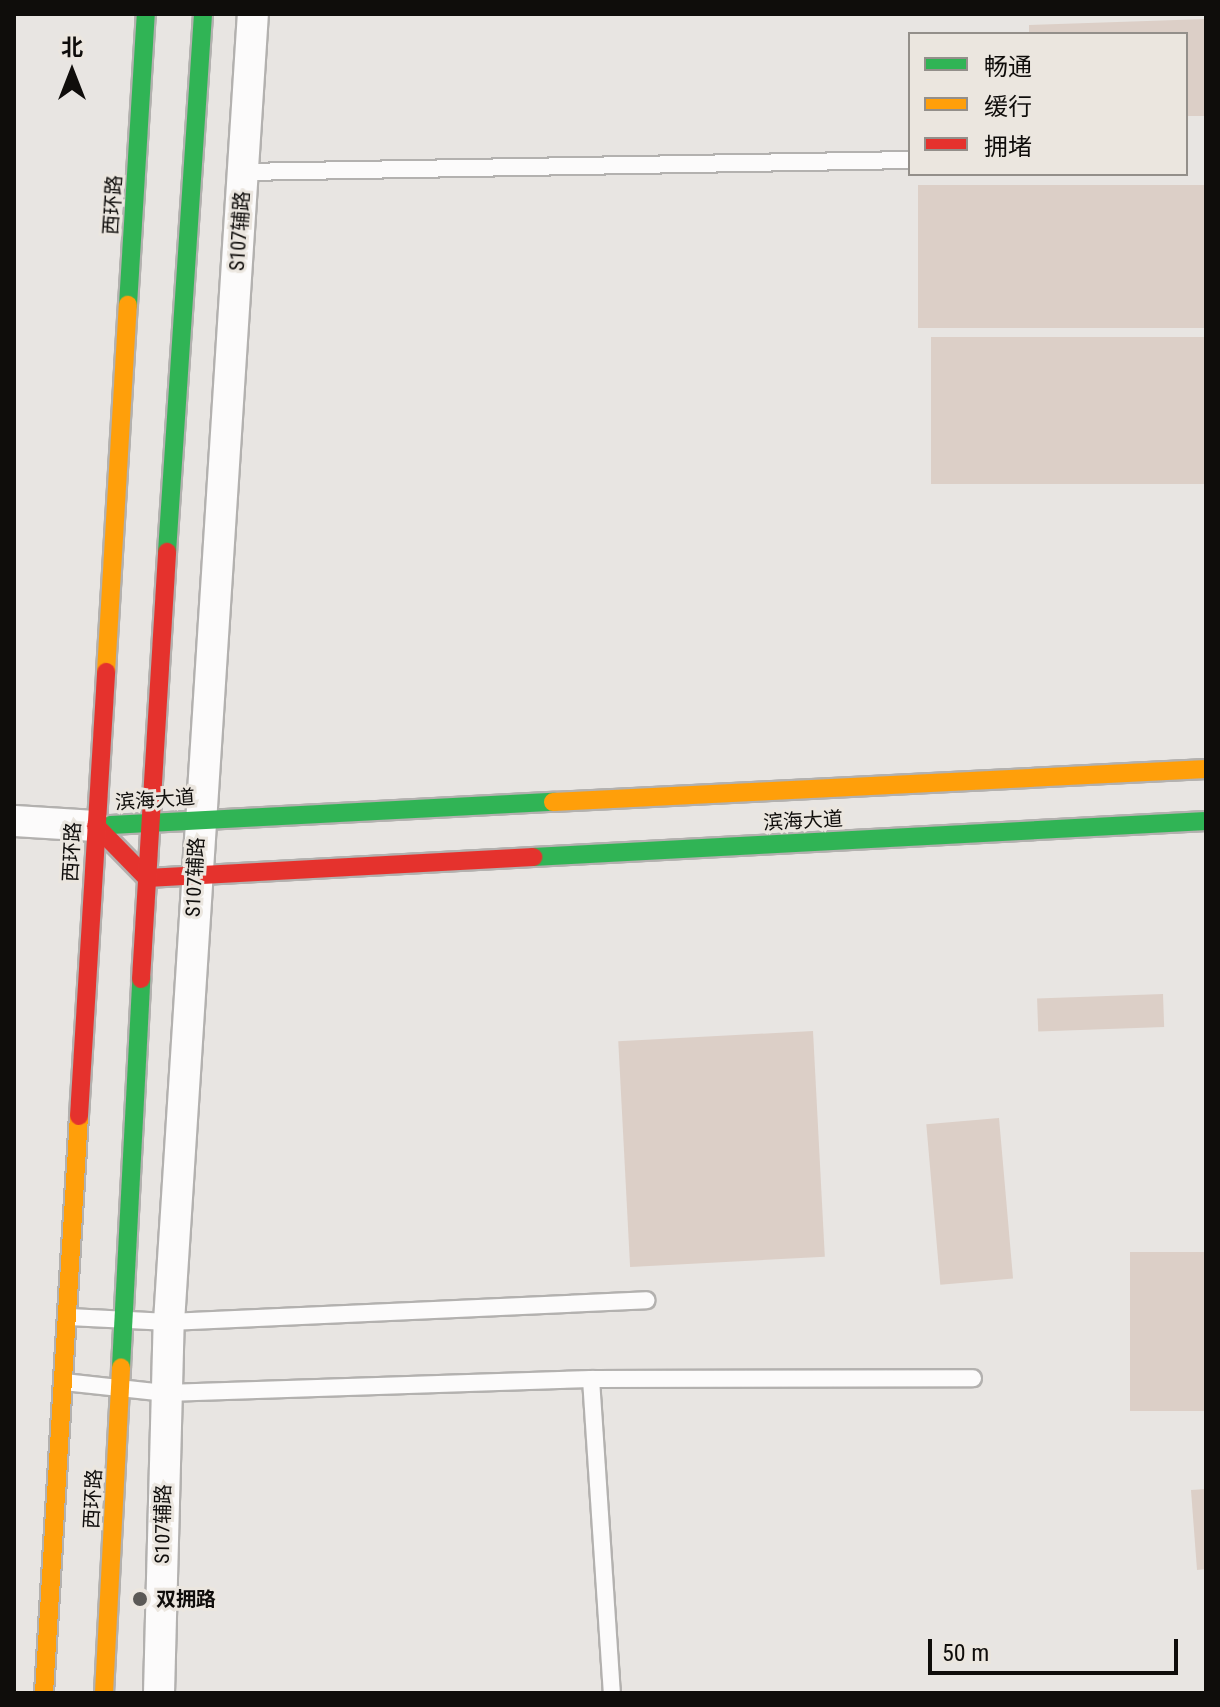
<!DOCTYPE html>
<meta charset="utf-8">
<style>
body{margin:0}
#map{position:relative;width:1220px;height:1707px;overflow:hidden;background:#e8e5e2;font-family:"Roboto Condensed","Noto Sans SC",sans-serif}
div>[style]{position:absolute}
[style*='--x']{left:calc(var(--x)*1px);top:calc(var(--y)*1px);width:calc(var(--w)*1px);rotate:calc(var(--a)*1deg)}
.building>*{inset:0;background:#dccfc7;transform-origin:0 0}
.roads{filter:drop-shadow(2px 0 #b3b1af) drop-shadow(-2px 0 #b3b1af) drop-shadow(0 2px #b3b1af) drop-shadow(0 -2px #b3b1af)}
.lane>*{height:16px;margin:-8px;padding:0 8px;transform-origin:8px;border-radius:8px;background:#fcfbfb}
.street>*{height:30px;margin:-15px;padding:0 15px;transform-origin:15px;border-radius:15px;background:#fcfbfb}
.fast>*{height:18px;margin:-9px;padding:0 9px;transform-origin:9px;border-radius:9px;background:#30b455}
.slow>*{height:18px;margin:-9px;padding:0 9px;transform-origin:9px;border-radius:9px;background:#ff9f0a}
.jam>*{height:18px;margin:-9px;padding:0 9px;transform-origin:9px;border-radius:9px;background:#e5322d}
.dots>*{width:22px;height:22px;translate:-50% -50%;box-sizing:border-box;border:4px solid #ebe6df;border-radius:50%}
span{translate:-50% -50%;white-space:nowrap;text-align:center;line-height:1.15;-webkit-text-stroke:6px #ebe6df;paint-order:stroke}
.street-label{font-size:20px;color:#0f0d0b}
.poi-label{font-size:20px;color:#0f0d0b;font-weight:700}
.left{translate:0 -50%;text-align:left}
.frame{position:absolute;inset:0;border:16px solid #0f0d0b;pointer-events:none}
.legend{position:absolute;left:908px;top:32px;width:280px;height:144px;box-sizing:border-box;background:#ebe6df;border:2px solid #938f8a;margin:0;padding:10px 14px;list-style:none;font-size:24px;color:#0f0d0b}
.legend li{display:flex;align-items:center;gap:16px;height:40px}
.legend b{width:40px;border:2px solid #938f8a}
.north{position:absolute;left:32px;top:32px;width:80px;height:80px;-webkit-text-stroke:6px #ebe6df;paint-order:stroke;rotate:0deg;font-size:22px;font-weight:700;line-height:32px;text-align:center;color:#0f0d0b}
.north::after{content:'';display:block;margin:auto;width:28px;height:36px;background:#0f0d0b;clip-path:polygon(50% 0,100% 100%,50% 72%,0 100%)}
.scale{position:absolute;left:928px;top:1639px;width:250px;height:36px;box-sizing:border-box;border:4px solid #0f0d0b;border-top:0;padding-left:10px;font-size:24px;line-height:28px;white-space:nowrap;color:#0f0d0b;-webkit-text-stroke:6px #ebe6df;paint-order:stroke}
</style>
<div id="map">
<div class="building">
<div style="clip-path:polygon(1206px 19px,1206px 116px,1186px 116px,1186px 34px,1029px 34px,1029px 25px)"></div>
<div style="left:1206px;top:185px;width:143px;height:288px;rotate:90deg"></div>
<div style="left:1206px;top:337px;width:147px;height:275px;rotate:90deg"></div>
<div style="left:1163px;top:994px;width:33px;height:126px;rotate:88deg"></div>
<div style="left:813px;top:1031px;width:226px;height:195px;rotate:87deg"></div>
<div style="left:999px;top:1118px;width:161px;height:73px;rotate:85deg"></div>
<div style="left:1206px;top:1252px;width:159px;height:76px;rotate:90deg"></div>
<div style="clip-path:polygon(1206px 1489px,1206px 1569px,1197px 1570px,1191px 1490px)"></div>
</div>
<div class="roads">
<div class="lane">
<div style="--x:243;--y:172;--w:667;--a:-1.03"></div>
<div style="--x:69;--y:1317;--w:100;--a:2.9"></div>
<div style="--x:169;--y:1322;--w:478;--a:-2.6"></div>
<div style="--x:591;--y:1379;--w:315;--a:86.2"></div>
<div style="--x:64;--y:1382;--w:103;--a:6.2"></div>
<div style="--x:166;--y:1393;--w:425;--a:-1.9"></div>
<div style="--x:591;--y:1379;--w:382;--a:-0.1"></div>
</div>
<div class="street">
<div style="--x:14;--y:821;--w:82;--a:3.5"></div>
<div style="--x:159;--y:1693;--w:371;--a:-88.5"></div>
<div style="--x:169;--y:1322;--w:1311;--a:-86.33"></div>
</div>
<div class="fast">
<div style="--x:128;--y:305;--w:292;--a:-86.5"></div>
<div style="--x:167;--y:552;--w:539;--a:-86.17"></div>
<div style="--x:110;--y:825;--w:444;--a:-3"></div>
<div style="--x:533;--y:857;--w:674;--a:-3.06"></div>
<div style="--x:121;--y:1367;--w:389;--a:-87"></div>
</div>
<div class="slow">
<div style="--x:106;--y:672;--w:368;--a:-86.6"></div>
<div style="--x:553;--y:802;--w:654;--a:-2.89"></div>
<div style="--x:44;--y:1693;--w:578;--a:-86.53"></div>
<div style="--x:104;--y:1693;--w:326;--a:-87"></div>
</div>
<div class="jam">
<div style="--x:96;--y:826;--w:73;--a:45.6"></div>
<div style="--x:147;--y:878;--w:387;--a:-3.1"></div>
<div style="--x:141;--y:979;--w:428;--a:-86.5"></div>
<div style="--x:79;--y:1116;--w:445;--a:-86.5"></div>
</div>
</div>
<div class="dots">
<div style="left:140px;top:1599px;background:#5b5956"></div>
</div>
<div class="street-label">
<span style="left:113px;top:205px;rotate:-86deg">西环路</span>
<span style="left:240px;top:231px;rotate:-86deg">S107辅路</span>
<span style="left:155px;top:800px;rotate:-4deg">滨海大道</span>
<span style="left:803px;top:821px;rotate:-3deg">滨海大道</span>
<span style="left:72px;top:852px;rotate:-87deg">西环路</span>
<span style="left:195px;top:877px;rotate:-87deg">S107辅路</span>
<span style="left:93px;top:1499px;rotate:-87deg">西环路</span>
<span style="left:163px;top:1524px;rotate:-89deg">S107辅路</span>
</div>
<div class="poi-label">
<span class="left" style="left:156px;top:1599px">双拥路</span>
</div>
<div class="frame"></div>
<ul class="legend">
<li><b style="height:10px;background:#30b455"></b>畅通</li>
<li><b style="height:10px;background:#ff9f0a"></b>缓行</li>
<li><b style="height:10px;background:#e5322d"></b>拥堵</li>
</ul>
<div class="north">北</div>
<div class="scale">50 m</div>
</div>
